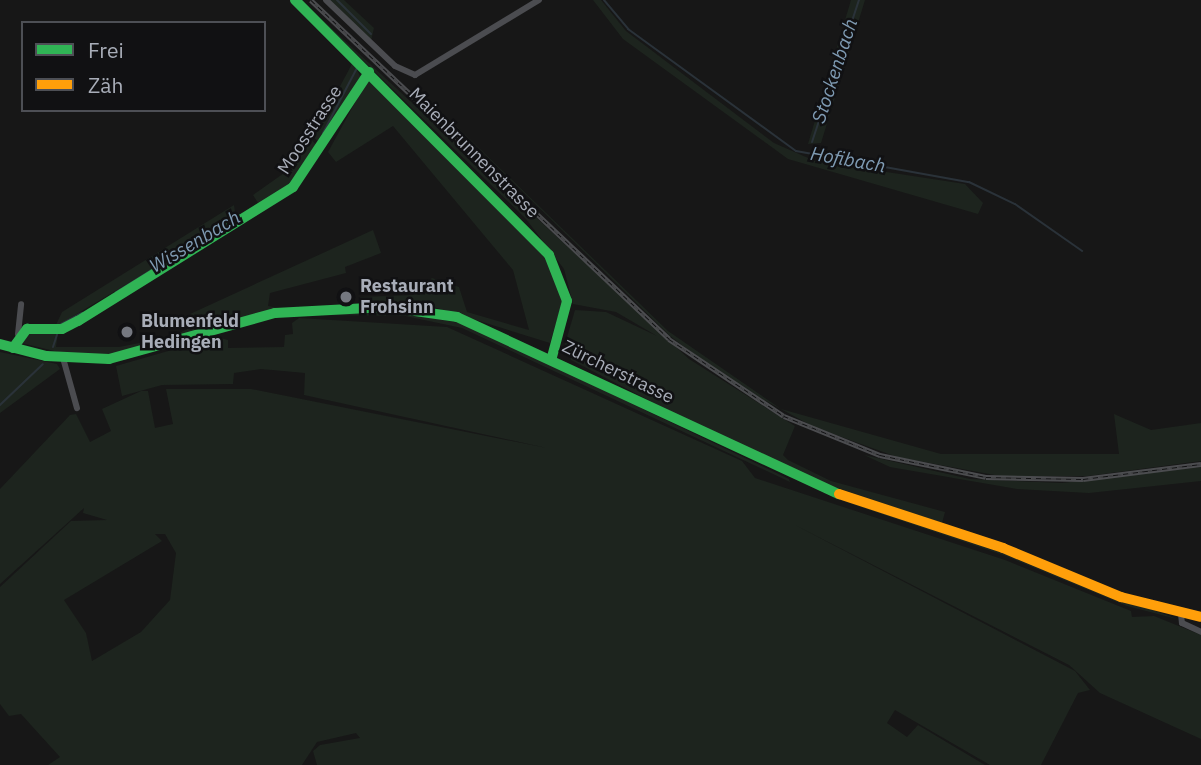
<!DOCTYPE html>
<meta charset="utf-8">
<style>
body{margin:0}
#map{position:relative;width:1201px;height:765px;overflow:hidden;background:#171717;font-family:"IBM Plex Sans",sans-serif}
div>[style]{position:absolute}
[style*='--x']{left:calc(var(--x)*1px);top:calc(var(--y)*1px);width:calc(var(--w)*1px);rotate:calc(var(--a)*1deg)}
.green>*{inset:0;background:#1d241e}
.stream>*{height:2px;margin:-1px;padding:0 1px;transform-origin:1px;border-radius:1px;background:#2a3239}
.street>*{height:6px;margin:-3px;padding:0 3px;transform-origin:3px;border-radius:3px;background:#4b4c50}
.fast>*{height:10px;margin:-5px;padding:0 5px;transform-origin:5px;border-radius:5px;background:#30b455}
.slow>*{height:10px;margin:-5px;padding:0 5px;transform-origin:5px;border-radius:5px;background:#ff9f0a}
.rail>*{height:4.5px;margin-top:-2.25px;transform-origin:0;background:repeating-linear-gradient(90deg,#111113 0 5px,#4b4c4f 0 10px);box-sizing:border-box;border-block:2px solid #4b4c4f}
.dots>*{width:19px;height:19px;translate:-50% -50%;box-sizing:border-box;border:4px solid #111113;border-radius:50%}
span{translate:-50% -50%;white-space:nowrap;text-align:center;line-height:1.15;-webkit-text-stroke:5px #111113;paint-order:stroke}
.street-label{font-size:18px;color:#a8adb8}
.poi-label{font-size:18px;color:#a8adb8;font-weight:700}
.left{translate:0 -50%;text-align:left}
.water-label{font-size:19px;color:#7f9bb3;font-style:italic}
.legend{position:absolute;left:21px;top:21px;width:245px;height:91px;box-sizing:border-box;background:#111113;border:2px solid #4d4f55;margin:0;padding:9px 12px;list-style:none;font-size:21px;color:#a8adb8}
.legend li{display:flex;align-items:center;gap:14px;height:35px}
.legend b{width:35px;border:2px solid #4d4f55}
</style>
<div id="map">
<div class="green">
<div style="clip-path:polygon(301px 0,689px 359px,795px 426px,783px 455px,788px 460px,831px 481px,945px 512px,942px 523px,784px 470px,571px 360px,565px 344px,575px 310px,606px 312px,657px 336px,616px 312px,573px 304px,564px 269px,526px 219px)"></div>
<div style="clip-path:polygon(329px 0,344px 0,374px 28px,371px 41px)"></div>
<div style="clip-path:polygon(593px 0,601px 0,626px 31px,774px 143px,815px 161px,965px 184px,983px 203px,978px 214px,788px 159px,623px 39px)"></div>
<div style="clip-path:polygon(851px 0,865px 0,821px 143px,808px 144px)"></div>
<div style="clip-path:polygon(353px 62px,361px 78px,319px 142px,313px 137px)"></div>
<div style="clip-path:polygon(368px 79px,523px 229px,552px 267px,563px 300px,550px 343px,437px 308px,361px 304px,360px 297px,413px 295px,432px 278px,459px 287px,467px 312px,529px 330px,513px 270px,393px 126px,336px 162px,328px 152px)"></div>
<div style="clip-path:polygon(418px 89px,668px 331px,781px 409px,941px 454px,1119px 454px,1114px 414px,1151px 430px,1201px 423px,1201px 461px,1088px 476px,1000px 476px,897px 457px,814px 427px,731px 382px,670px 336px)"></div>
<div style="clip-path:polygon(310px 139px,317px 145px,299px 178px,241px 215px,258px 203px,253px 195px,287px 171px)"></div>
<div style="clip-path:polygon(234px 205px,236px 219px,55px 327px,62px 312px)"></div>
<div style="clip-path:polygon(373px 230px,381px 253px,345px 267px,346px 273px,270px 293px,268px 306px,283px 309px,114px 355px,67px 354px,21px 343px,27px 332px,58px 333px,56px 347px,119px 347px,170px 337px,194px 326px,190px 314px)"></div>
<div style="clip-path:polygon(397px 312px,465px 324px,789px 479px,790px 482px,462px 328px,405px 316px,316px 315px)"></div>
<div style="clip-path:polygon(evenodd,299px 318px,447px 327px,742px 461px,755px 478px,1005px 560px,1131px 611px,1132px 617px,1154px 616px,1201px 635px,1201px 739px,1100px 693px,1069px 665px,793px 524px,1075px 671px,1090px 690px,1078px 693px,1041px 765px,990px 765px,895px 710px,887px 723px,907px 737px,918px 725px,985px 765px,317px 765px,313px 751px,320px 745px,360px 738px,356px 733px,317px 742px,302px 765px,48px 765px,60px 757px,21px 714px,9px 716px,0 704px,0 587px,71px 521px,107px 520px,83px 513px,84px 508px,0 584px,0 489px,70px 415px,76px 414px,90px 442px,111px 431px,102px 409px,141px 391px,148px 391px,155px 428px,173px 424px,166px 389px,251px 389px,547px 448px,304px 395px,305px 373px,261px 369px,234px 373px,233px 384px,162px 385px,122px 396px,116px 366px,217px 337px,228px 340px,228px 348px,284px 347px,285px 335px,293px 334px,292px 323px,299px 318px,155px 534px,165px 534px,176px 553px,170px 600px,141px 632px,92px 661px,86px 633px,64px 600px,162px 541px,155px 534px)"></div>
<div style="clip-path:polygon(0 352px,57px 364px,60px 369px,0 413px)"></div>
<div style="clip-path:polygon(864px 455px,970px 479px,1062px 483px,1201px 467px,1201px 481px,1089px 493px,1017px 489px,890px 467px)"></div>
<div style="clip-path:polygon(822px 494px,985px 546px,1177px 619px,1127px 606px,1006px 556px)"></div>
</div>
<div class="stream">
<div style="--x:337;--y:0;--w:48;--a:45"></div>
<div style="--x:604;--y:0;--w:38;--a:50"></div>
<div style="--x:628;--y:29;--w:208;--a:36"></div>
<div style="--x:796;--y:151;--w:176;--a:10.2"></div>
<div style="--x:969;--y:182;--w:51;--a:25.6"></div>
<div style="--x:1015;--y:204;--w:82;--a:35"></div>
<div style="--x:323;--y:133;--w:73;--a:-62.4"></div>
<div style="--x:812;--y:142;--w:150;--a:-71.7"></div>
<div style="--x:116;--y:292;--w:145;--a:-32"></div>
<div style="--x:61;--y:324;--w:24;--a:-28"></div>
<div style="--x:53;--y:347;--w:16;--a:-72"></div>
<div style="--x:0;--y:405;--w:59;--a:-43.6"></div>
</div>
<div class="street">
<div style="--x:326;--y:0;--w:95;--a:43.7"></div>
<div style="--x:395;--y:66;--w:22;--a:24"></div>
<div style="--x:415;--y:75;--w:145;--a:-31.2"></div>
<div style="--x:18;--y:334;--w:30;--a:-84"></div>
<div style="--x:63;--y:358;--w:52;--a:74.4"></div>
<div style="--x:1181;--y:614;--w:9;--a:84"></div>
<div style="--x:1182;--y:623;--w:21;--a:25"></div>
</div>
<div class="fast">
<div style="--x:295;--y:0;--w:360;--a:45.1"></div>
<div style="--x:549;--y:255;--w:49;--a:68.6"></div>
<div style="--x:567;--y:301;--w:58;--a:105"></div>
<div style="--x:0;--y:344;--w:48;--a:14.6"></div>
<div style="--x:46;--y:356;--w:63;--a:2.7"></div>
<div style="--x:109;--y:359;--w:172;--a:-15.5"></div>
<div style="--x:275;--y:313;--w:112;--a:-3.1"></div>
<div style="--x:387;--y:307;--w:71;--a:8.1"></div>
<div style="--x:457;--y:317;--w:421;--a:24.9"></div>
<div style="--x:13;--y:348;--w:24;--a:-54"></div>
<div style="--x:27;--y:329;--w:35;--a:0"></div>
<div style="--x:62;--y:329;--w:18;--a:-27"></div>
<div style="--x:78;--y:321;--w:253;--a:-31.9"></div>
<div style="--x:293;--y:187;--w:138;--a:-56.5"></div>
</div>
<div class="slow">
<div style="--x:839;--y:494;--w:173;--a:18.2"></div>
<div style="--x:1003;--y:548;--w:128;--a:22.6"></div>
<div style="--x:1121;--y:597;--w:82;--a:14"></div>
</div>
<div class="rail">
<div style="--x:311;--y:0;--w:493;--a:43.4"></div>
<div style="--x:669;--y:339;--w:138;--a:33.8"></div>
<div style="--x:784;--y:416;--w:104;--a:22.1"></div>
<div style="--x:880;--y:455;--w:108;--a:11.7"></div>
<div style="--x:986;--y:477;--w:97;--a:1.2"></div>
<div style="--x:1083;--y:479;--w:119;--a:-7.2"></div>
</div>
<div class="dots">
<div style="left:346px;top:297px;background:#757880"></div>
<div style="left:127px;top:332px;background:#757880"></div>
</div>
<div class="street-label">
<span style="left:310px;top:130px;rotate:-57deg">Moosstrasse</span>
<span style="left:474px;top:153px;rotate:45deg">Maienbrunnenstrasse</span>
<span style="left:618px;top:372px;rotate:26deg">Zürcherstrasse</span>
</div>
<div class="poi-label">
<span class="left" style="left:360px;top:297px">Restaurant<br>Frohsinn</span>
<span class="left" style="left:141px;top:332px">Blumenfeld<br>Hedingen</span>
</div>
<div class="water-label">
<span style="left:835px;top:71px;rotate:-72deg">Stockenbach</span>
<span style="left:848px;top:160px;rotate:10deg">Hofibach</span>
<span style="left:195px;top:242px;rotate:-31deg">Wissenbach</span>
</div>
<ul class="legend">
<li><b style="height:9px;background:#30b455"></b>Frei</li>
<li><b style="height:9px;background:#ff9f0a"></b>Zäh</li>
</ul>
</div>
